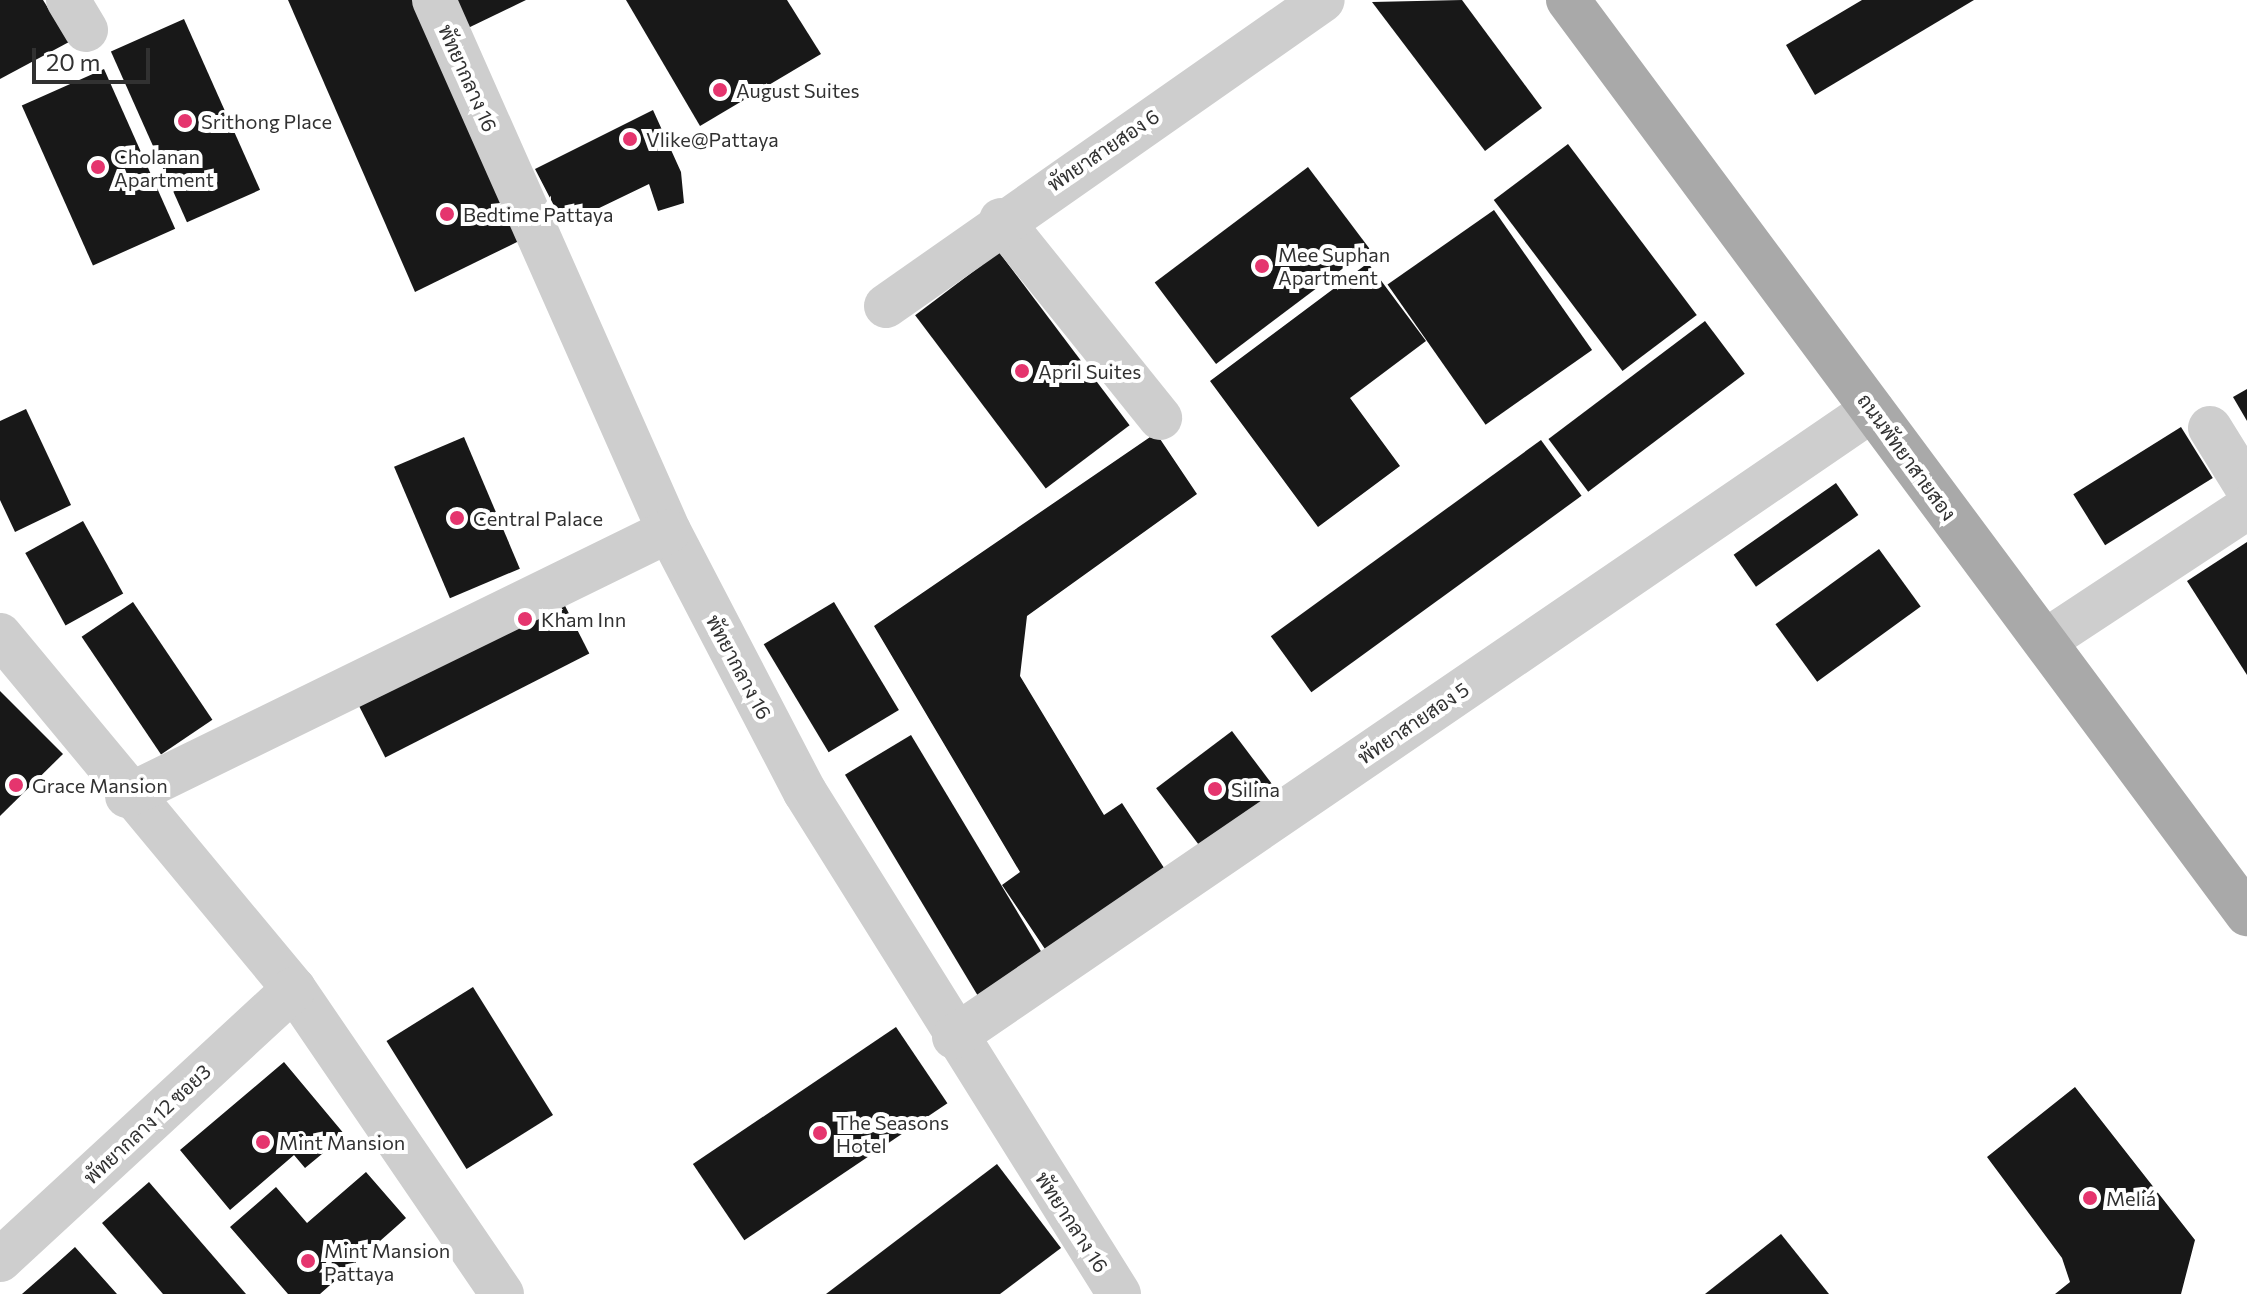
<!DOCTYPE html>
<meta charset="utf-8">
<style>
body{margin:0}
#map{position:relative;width:2247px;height:1294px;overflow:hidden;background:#fff;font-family:Commissioner,Sarabun,sans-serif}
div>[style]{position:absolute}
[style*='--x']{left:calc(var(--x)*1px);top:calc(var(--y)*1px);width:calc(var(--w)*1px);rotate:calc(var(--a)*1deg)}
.building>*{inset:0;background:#181818;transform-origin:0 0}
.minor>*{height:44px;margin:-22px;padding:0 22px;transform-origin:22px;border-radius:22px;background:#cecece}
.major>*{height:44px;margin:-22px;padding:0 22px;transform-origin:22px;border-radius:22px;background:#a9a9a9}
.dots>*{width:22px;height:22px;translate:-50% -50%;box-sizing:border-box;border:4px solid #fff;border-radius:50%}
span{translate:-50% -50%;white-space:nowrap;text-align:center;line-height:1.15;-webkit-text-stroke:8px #fff;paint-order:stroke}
.street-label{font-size:20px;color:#313131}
.poi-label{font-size:20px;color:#313131}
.left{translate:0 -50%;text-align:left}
.scale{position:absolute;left:32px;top:48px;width:118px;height:36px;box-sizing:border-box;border:4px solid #313131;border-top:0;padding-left:10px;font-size:24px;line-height:28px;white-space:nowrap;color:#313131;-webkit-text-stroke:6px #fff;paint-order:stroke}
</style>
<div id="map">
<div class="building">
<div style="clip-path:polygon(0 0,43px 0,69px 42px,0 79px)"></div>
<div style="clip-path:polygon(288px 0,414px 0,521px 240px,415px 292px)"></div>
<div style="clip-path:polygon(456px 0,526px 0,468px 28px)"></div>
<div style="clip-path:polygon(626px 0,787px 0,821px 54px,700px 126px)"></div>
<div style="clip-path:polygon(1462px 0,1542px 108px,1485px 151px,1372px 2px)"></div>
<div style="clip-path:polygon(1862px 0,1974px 0,1815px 95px,1786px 45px)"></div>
<div style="left:184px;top:19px;width:187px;height:80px;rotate:66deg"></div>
<div style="left:104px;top:69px;width:175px;height:90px;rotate:66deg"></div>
<div style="clip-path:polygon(653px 110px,681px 172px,684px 203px,658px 211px,649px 184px,564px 225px,535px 169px)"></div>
<div style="left:1568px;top:144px;width:214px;height:93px;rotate:53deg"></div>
<div style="left:1308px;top:167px;width:102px;height:192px;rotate:53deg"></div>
<div style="left:1494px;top:210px;width:171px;height:130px;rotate:55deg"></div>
<div style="left:999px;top:252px;width:217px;height:105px;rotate:53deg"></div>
<div style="clip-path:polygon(1368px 263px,1426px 341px,1350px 398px,1400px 466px,1318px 527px,1210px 381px)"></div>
<div style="left:1705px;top:321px;width:66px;height:196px;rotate:53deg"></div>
<div style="clip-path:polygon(2247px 389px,2247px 421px,2233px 397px)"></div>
<div style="clip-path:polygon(26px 409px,71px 505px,15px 532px,0 500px,0 421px)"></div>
<div style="left:2181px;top:427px;width:60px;height:127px;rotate:58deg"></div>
<div style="clip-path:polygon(1156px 433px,1197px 494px,1027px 616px,1020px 676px,1104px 815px,1122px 803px,1168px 874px,1049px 955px,1002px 885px,1020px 872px,874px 626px)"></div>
<div style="left:464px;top:437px;width:143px;height:76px;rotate:67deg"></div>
<div style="left:1541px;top:440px;width:69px;height:334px;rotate:54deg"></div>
<div style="left:1836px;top:483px;width:39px;height:125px;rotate:55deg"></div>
<div style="left:83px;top:521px;width:83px;height:66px;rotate:61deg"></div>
<div style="clip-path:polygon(2247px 542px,2247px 675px,2187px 581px)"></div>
<div style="left:1879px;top:549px;width:71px;height:128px;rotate:54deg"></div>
<div style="left:558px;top:592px;width:69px;height:229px;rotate:63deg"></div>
<div style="left:133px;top:602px;width:142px;height:62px;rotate:56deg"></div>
<div style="left:834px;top:602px;width:126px;height:82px;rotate:59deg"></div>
<div style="clip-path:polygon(0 691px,63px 754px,0 816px)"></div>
<div style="left:1232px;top:731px;width:74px;height:95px;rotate:53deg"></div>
<div style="left:911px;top:735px;width:260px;height:77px;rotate:59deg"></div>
<div style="left:473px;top:987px;width:151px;height:102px;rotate:58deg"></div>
<div style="left:896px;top:1027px;width:92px;height:245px;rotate:56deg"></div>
<div style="clip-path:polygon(284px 1062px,345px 1135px,305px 1168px,294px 1155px,230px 1210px,180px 1150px)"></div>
<div style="clip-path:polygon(2075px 1087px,2195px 1240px,2181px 1294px,2055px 1294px,2070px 1282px,2062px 1258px,1987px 1157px)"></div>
<div style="clip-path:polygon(997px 1164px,1061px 1248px,1000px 1294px,826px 1294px)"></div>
<div style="clip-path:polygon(366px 1172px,406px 1218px,320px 1294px,288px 1294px,230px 1227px,276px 1187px,307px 1223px)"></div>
<div style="clip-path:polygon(149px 1182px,246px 1294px,163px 1294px,102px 1223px)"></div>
<div style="clip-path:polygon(1781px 1234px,1829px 1294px,1705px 1294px)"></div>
<div style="clip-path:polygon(75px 1247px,117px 1294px,22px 1294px,55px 1265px)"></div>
</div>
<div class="minor">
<div style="--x:68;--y:0;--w:35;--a:59"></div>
<div style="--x:434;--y:0;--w:581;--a:66.13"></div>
<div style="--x:669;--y:531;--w:294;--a:62.5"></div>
<div style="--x:805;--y:792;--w:592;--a:57.97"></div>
<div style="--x:1001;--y:220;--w:254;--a:51.2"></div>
<div style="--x:886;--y:306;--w:533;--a:-35"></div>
<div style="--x:2210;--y:428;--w:70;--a:58.3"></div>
<div style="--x:0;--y:635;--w:460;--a:50.3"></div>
<div style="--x:294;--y:989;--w:369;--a:55.7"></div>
<div style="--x:2045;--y:641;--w:242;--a:-33.4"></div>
<div style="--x:127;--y:796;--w:603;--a:-26.06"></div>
<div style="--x:954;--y:1037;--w:1112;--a:-34.33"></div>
<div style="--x:0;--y:1260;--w:400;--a:-42.7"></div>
</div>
<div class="major">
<div style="--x:1568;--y:0;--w:1139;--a:53.39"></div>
</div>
<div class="dots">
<div style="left:720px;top:90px;background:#e5356e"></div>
<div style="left:185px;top:121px;background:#e5356e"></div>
<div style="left:630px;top:139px;background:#e5356e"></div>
<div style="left:98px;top:167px;background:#e5356e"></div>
<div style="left:447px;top:214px;background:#e5356e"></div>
<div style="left:1262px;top:266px;background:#e5356e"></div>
<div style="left:1022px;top:371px;background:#e5356e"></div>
<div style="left:457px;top:518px;background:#e5356e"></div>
<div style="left:525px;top:619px;background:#e5356e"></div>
<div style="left:16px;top:785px;background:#e5356e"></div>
<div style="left:1215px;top:789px;background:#e5356e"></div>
<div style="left:820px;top:1133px;background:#e5356e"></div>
<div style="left:263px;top:1142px;background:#e5356e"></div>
<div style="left:2090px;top:1198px;background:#e5356e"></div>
<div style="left:308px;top:1261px;background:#e5356e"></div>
</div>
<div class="street-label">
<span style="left:468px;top:78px;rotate:66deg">พัทยากลาง 16</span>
<span style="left:1103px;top:150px;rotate:-34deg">พัทยาสายสอง 6</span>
<span style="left:1907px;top:457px;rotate:54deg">ถนนพัทยาสายสอง</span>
<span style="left:739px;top:667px;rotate:62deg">พัทยากลาง 16</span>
<span style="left:1413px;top:723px;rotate:-34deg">พัทยาสายสอง 5</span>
<span style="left:147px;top:1124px;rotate:-43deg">พัทยากลาง 12 ซอย3</span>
<span style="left:1072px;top:1222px;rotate:57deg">พัทยากลาง 16</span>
</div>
<div class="poi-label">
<span class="left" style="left:736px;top:90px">August Suites</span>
<span class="left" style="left:201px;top:121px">Srithong Place</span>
<span class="left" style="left:646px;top:139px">Vlike@Pattaya</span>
<span class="left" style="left:114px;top:168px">Cholanan<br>Apartment</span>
<span class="left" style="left:463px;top:214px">Bedtime Pattaya</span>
<span class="left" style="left:1278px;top:266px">Mee Suphan<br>Apartment</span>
<span class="left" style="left:1038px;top:371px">April Suites</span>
<span class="left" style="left:473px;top:518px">Central Palace</span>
<span class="left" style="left:541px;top:619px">Kham Inn</span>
<span class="left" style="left:32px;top:785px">Grace Mansion</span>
<span class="left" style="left:1231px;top:789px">Silina</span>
<span class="left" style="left:836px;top:1134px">The Seasons<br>Hotel</span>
<span class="left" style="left:279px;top:1142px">Mint Mansion</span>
<span class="left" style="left:2106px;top:1198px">Meliá</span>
<span class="left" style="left:324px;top:1262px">Mint Mansion<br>Pattaya</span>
</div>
<div class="scale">20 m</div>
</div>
